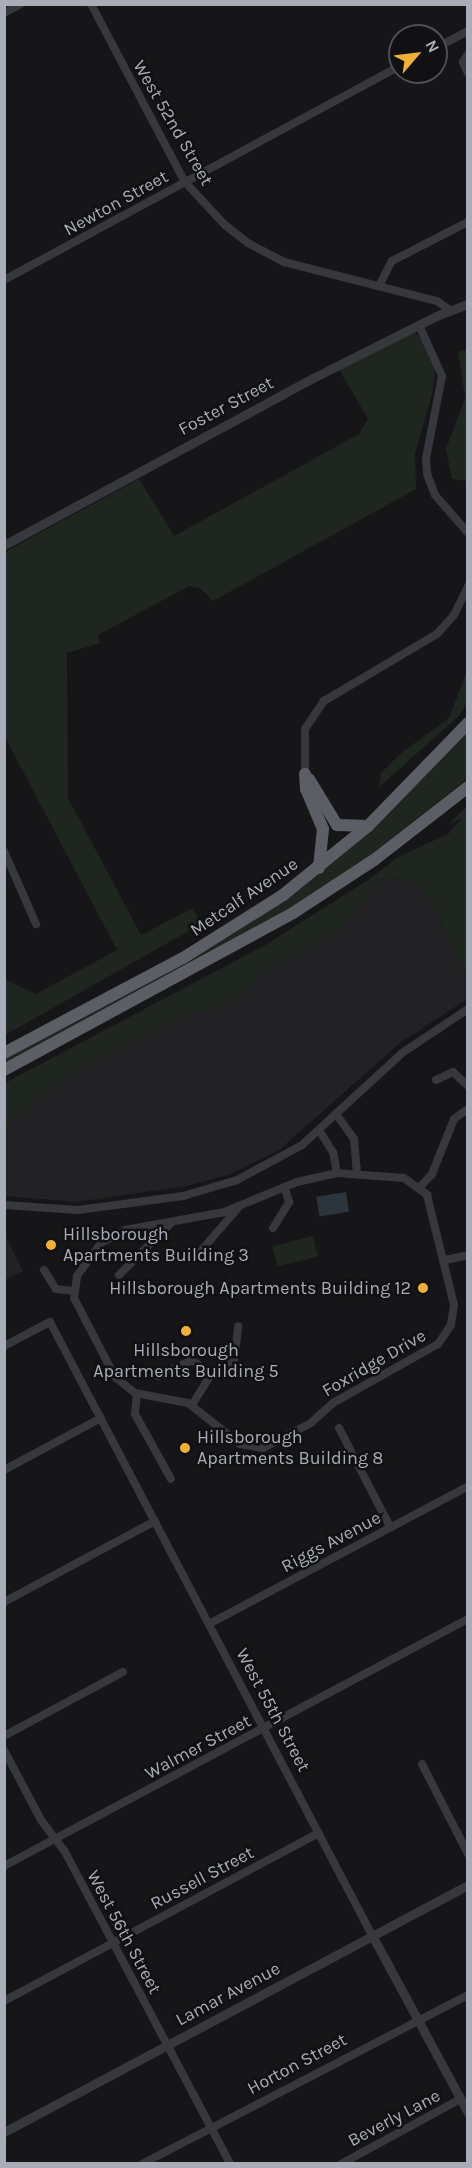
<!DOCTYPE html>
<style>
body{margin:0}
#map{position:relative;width:472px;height:2168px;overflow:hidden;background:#161618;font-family:Karla,sans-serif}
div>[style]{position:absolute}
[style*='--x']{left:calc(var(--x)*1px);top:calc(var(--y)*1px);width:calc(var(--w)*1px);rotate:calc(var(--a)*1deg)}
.built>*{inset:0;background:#222225}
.green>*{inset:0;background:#1e261f;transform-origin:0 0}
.water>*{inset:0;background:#2c353c;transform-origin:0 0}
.minor>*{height:8px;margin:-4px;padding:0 4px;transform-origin:4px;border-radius:4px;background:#37383d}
.tertiary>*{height:9px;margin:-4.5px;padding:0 4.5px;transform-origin:4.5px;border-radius:4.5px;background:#37383d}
.trunk>*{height:12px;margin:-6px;padding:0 6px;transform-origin:6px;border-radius:6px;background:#5b5e65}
.dots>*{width:16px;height:16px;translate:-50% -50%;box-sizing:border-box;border:3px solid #111113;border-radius:50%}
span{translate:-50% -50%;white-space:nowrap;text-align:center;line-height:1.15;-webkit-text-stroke:5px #111113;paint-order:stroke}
.street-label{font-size:18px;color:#a8adb8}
.poi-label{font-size:18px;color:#a8adb8}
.left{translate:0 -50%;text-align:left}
.right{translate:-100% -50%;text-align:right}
.frame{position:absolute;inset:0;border:6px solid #a8adb8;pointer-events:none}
.north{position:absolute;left:388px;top:24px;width:60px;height:60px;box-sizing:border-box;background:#111113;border:2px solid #4d4f55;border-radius:50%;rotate:62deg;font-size:16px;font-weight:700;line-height:24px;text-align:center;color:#a8adb8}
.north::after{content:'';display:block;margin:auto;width:21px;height:27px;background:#f2b134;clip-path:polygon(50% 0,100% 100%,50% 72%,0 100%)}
</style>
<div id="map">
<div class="built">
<div style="clip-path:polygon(387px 876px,411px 883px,430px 898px,467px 980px,467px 999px,400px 1043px,279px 1150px,231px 1174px,187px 1186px,76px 1202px,5px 1196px,4px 1128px,44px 1093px,84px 1067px,195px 1012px,220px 1005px,256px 983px,256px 975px,336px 934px,370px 891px)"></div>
<div style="clip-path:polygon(5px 1235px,23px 1271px,5px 1280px,4px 1280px)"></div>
</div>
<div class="green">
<div style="clip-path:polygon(409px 332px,415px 332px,422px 340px,435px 368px,433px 391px,415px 453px,416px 489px,213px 601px,200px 588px,189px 586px,98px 635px,100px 643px,67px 653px,68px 798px,141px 935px,193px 908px,201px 924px,5px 1035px,4px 979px,36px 994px,117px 950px,5px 737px,5px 552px,139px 479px,174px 536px,359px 434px,368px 419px,339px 369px)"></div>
<div style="clip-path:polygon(467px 350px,468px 350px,467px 481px,452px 479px,446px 449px,465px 398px,458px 352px)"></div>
<div style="clip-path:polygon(467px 671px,467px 704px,459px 716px,379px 787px,381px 773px,400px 754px,449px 718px)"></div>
<div style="clip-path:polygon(467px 732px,467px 779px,360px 863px,274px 918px,5px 1064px,5px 1058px,151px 980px,373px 829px)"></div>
<div style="clip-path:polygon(467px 806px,467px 980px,430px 898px,411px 883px,387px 876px,370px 891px,336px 934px,256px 975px,256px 983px,224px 1007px,195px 1012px,84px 1067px,44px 1093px,5px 1128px,5px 1083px,267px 944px,371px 878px,398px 857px,448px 834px,462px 818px,448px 825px)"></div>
<div style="left:313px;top:1236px;width:21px;height:42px;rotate:76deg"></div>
</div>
<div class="water">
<div style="left:346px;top:1192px;width:20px;height:30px;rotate:81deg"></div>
</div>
<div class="minor">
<div style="--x:91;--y:4;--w:201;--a:62.2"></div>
<div style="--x:185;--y:182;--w:59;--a:47.1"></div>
<div style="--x:225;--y:225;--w:29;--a:38"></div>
<div style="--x:248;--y:243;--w:41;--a:27.8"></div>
<div style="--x:284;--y:262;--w:158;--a:14.3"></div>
<div style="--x:437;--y:301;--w:16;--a:35"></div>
<div style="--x:4;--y:13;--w:19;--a:-28"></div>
<div style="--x:436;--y:48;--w:36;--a:-28"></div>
<div style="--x:468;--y:54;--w:9;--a:122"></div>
<div style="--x:463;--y:62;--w:12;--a:66"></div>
<div style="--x:4;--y:280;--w:450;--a:-28.4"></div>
<div style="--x:379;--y:286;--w:28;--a:-63"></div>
<div style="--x:392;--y:261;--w:85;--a:-27.2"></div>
<div style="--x:419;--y:325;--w:56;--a:65.7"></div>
<div style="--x:442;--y:376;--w:84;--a:101"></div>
<div style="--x:426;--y:458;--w:16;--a:86"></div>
<div style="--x:427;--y:474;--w:22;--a:69"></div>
<div style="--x:435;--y:495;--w:50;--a:49"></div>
<div style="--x:305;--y:774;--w:45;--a:-90"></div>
<div style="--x:305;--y:729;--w:34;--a:-56"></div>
<div style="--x:324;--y:701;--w:131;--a:-30.7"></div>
<div style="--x:437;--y:634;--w:25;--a:-48"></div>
<div style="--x:454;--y:615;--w:32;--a:-64"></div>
<div style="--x:4;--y:851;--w:80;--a:66.3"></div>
<div style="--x:436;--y:1080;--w:19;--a:-25"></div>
<div style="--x:453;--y:1072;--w:21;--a:43"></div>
<div style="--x:336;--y:1114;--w:31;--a:54"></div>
<div style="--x:354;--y:1139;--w:34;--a:85"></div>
<div style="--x:319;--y:1130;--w:26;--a:58"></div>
<div style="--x:333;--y:1152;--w:21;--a:79"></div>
<div style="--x:337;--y:1173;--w:67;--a:4.3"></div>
<div style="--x:404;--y:1178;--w:29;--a:36"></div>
<div style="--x:427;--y:1195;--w:113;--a:76.2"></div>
<div style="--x:454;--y:1305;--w:20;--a:99"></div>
<div style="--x:451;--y:1325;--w:23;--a:124"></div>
<div style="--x:438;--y:1344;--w:120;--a:150.7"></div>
<div style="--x:333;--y:1403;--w:30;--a:138"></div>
<div style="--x:311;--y:1423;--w:54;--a:152.5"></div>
<div style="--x:263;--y:1448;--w:23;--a:-170"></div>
<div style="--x:240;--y:1444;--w:66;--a:-141.7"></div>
<div style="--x:188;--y:1403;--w:54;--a:-169.3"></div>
<div style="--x:135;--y:1393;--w:26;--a:-141"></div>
<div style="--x:115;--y:1377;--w:89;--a:-117.4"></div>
<div style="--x:74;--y:1298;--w:22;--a:-82"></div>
<div style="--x:77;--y:1276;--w:41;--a:-54"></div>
<div style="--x:101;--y:1243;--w:27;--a:-28"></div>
<div style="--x:125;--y:1230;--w:101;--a:-10.3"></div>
<div style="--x:224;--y:1212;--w:79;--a:-22.3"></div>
<div style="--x:297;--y:1182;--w:41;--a:-12.7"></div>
<div style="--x:420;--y:1187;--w:18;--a:-47"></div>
<div style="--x:432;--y:1174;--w:59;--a:-68.2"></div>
<div style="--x:454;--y:1119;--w:17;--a:-36"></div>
<div style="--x:4;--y:1205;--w:74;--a:3.9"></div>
<div style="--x:78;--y:1210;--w:106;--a:-7.6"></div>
<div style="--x:183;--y:1196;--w:56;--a:-16.5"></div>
<div style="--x:237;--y:1180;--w:74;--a:-28.3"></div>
<div style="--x:302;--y:1145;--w:136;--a:-42.6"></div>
<div style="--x:402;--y:1053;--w:79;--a:-33.7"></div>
<div style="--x:273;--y:1228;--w:31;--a:-58"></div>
<div style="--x:289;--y:1202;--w:15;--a:-106"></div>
<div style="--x:200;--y:1252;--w:58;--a:-49.2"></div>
<div style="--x:445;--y:1260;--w:24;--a:-12"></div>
<div style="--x:44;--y:1270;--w:22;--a:58"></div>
<div style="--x:56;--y:1289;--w:18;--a:6"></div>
<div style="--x:119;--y:1275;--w:72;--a:-45"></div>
<div style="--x:4;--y:1346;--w:52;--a:-27.6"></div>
<div style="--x:50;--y:1322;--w:695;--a:62.29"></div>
<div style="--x:158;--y:1376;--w:38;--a:-25"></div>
<div style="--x:192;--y:1360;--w:24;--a:35"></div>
<div style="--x:137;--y:1394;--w:20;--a:96"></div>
<div style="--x:135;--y:1414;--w:74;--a:61"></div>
<div style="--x:192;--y:1405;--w:36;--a:-58"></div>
<div style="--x:211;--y:1375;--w:27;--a:-31"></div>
<div style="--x:234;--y:1361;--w:35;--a:-83"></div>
<div style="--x:339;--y:1428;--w:111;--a:62.7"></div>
<div style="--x:4;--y:1470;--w:110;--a:-28.2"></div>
<div style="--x:4;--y:1602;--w:171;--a:-28.2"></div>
<div style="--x:209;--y:1624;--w:293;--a:-28"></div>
<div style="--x:4;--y:1736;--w:135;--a:-28.3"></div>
<div style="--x:4;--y:1750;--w:79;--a:62.1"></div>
<div style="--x:41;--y:1820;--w:38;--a:53"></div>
<div style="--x:64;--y:1850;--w:355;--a:62.1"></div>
<div style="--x:422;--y:1764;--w:101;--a:62.9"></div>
<div style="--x:4;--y:1866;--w:526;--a:-28.03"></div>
<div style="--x:4;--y:2001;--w:357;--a:-28.1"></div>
<div style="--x:142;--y:2164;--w:367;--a:-27.4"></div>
<div style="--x:341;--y:2164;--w:136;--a:-28.6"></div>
</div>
<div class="tertiary">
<div style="--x:4;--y:545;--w:345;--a:-28.4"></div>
<div style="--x:307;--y:381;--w:144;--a:-26.7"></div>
<div style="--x:436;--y:316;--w:34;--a:-21"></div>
<div style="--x:373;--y:1937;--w:200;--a:61.6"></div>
<div style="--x:4;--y:2132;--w:526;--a:-28.03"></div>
</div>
<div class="trunk">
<div style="--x:305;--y:774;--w:15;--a:86"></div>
<div style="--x:306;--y:789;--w:43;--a:67"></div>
<div style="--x:323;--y:829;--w:39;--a:96"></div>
<div style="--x:309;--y:779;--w:54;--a:58.7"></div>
<div style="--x:337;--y:825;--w:31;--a:2"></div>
<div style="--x:4;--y:1053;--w:203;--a:-28"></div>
<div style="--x:183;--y:958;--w:118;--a:-32.2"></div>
<div style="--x:283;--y:895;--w:109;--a:-39.1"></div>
<div style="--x:368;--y:826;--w:144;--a:-45.8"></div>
<div style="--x:4;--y:1070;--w:329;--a:-28.5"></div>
<div style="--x:293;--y:913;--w:97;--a:-33.2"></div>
<div style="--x:374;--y:860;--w:119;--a:-37.8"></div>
</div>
<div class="dots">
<div style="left:51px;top:1245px;background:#f2b134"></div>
<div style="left:423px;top:1288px;background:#f2b134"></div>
<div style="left:186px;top:1331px;background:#f2b134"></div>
<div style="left:185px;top:1448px;background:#f2b134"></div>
</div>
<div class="street-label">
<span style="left:173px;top:123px;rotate:60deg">West 52nd Street</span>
<span style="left:116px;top:203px;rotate:-29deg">Newton Street</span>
<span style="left:226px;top:406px;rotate:-28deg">Foster Street</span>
<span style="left:244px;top:897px;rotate:-34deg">Metcalf Avenue</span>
<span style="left:374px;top:1363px;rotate:-30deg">Foxridge Drive</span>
<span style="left:331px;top:1542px;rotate:-28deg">Riggs Avenue</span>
<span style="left:273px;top:1710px;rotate:62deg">West 55th Street</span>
<span style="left:198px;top:1747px;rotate:-28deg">Walmer Street</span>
<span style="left:202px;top:1878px;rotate:-28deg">Russell Street</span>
<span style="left:124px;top:1932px;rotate:62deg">West 56th Street</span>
<span style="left:228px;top:1994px;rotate:-28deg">Lamar Avenue</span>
<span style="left:297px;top:2064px;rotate:-28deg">Horton Street</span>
<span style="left:394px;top:2118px;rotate:-28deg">Beverly Lane</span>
</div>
<div class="poi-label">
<span class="left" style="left:63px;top:1245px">Hillsborough<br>Apartments Building 3</span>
<span class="right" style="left:411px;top:1288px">Hillsborough Apartments Building 12</span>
<span style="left:186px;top:1361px">Hillsborough<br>Apartments Building 5</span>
<span class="left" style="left:197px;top:1448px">Hillsborough<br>Apartments Building 8</span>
</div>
<div class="frame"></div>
<div class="north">N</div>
</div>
